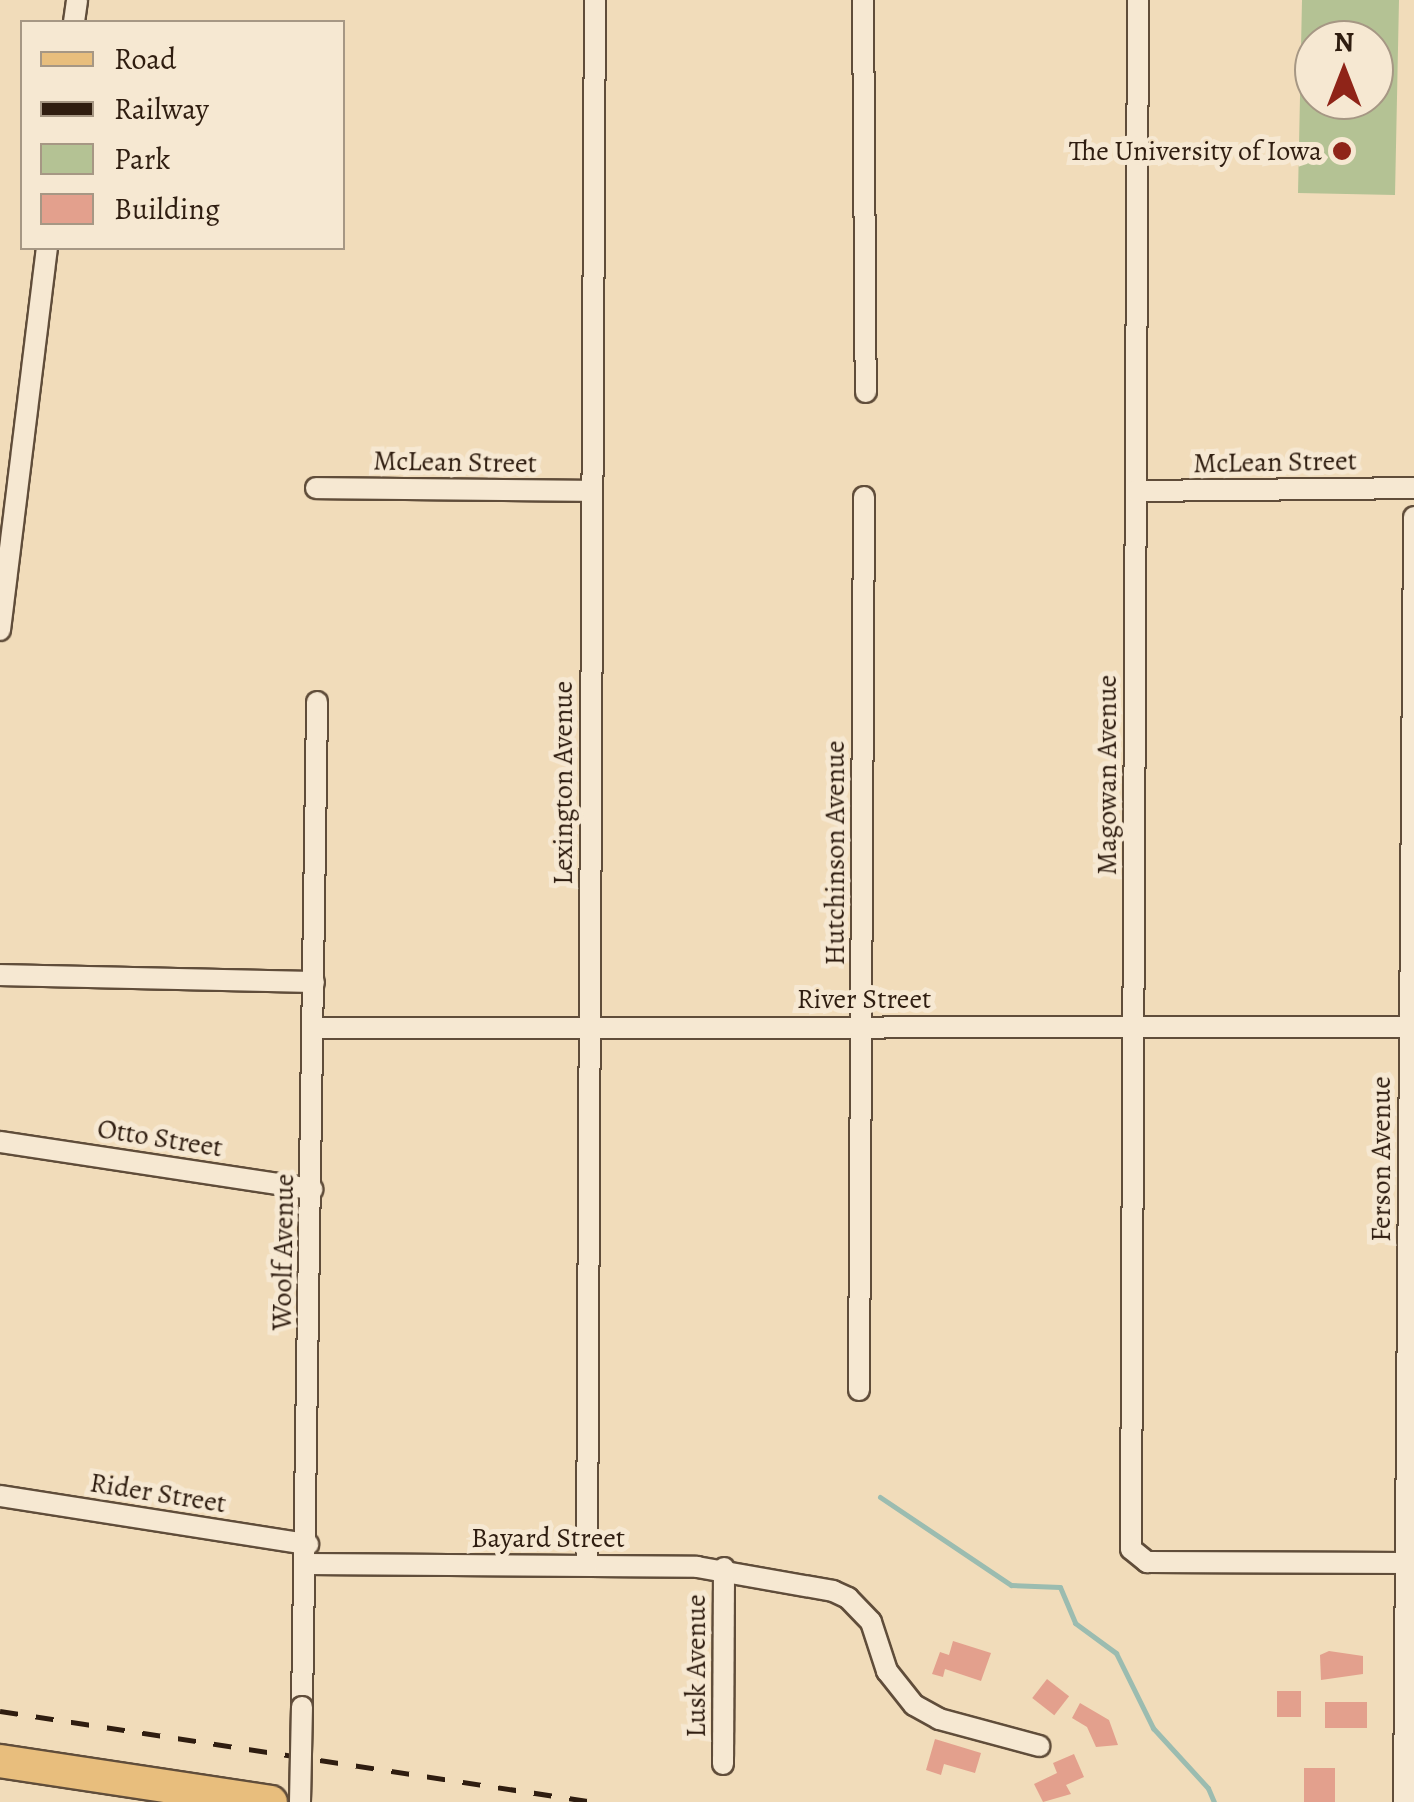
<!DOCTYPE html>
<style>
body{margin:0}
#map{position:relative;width:1414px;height:1802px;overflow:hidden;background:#f1dcba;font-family:Alegreya,serif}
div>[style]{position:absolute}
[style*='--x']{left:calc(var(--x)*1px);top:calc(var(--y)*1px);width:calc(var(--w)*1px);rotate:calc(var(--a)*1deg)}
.green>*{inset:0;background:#b4c294}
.stream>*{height:5px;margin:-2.5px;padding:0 2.5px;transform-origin:2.5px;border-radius:2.5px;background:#9bbcb0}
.building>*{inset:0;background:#e3a08d;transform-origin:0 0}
.roads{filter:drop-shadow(2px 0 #604d3a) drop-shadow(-2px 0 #604d3a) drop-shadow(0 2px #604d3a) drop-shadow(0 -2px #604d3a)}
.street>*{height:20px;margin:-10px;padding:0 10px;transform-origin:10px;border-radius:10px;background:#f6e8d2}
.primary>*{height:32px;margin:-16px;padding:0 16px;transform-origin:16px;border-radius:16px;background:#e8be7d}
.rail>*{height:5px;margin-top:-2.5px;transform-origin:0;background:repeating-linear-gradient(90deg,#2f1d10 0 18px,transparent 0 36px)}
.bridges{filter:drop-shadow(2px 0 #604d3a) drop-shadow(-2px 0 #604d3a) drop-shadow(0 2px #604d3a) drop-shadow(0 -2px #604d3a)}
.street-bridge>*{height:20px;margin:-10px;padding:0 10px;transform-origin:10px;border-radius:10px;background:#f6e8d2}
.dots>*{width:28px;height:28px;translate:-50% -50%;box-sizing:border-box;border:5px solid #f6e8d2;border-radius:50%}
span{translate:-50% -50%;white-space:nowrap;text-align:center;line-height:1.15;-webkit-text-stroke:10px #f6e8d2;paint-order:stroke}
.poi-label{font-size:28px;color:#2f1d10}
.right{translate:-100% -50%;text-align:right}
.street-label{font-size:28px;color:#2f1d10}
.legend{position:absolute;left:20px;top:20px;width:325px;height:230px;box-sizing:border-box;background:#f6e8d2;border:2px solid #a69784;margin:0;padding:12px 18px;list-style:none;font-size:30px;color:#2f1d10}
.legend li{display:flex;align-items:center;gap:20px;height:50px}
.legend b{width:50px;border:2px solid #a69784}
.north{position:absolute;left:1294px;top:20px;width:100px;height:100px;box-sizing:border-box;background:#f6e8d2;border:2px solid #a69784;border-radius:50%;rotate:0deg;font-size:28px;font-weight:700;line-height:40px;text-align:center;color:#2f1d10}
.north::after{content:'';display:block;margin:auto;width:35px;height:45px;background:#8f2418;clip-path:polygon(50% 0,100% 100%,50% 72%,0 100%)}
</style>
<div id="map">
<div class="green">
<div style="clip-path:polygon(evenodd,1302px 0,1399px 0,1395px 195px,1298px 193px,1302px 0,1314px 40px,1374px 40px,1374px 100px,1314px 100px,1314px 40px)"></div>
</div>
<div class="stream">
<div style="--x:880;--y:1497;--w:158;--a:33.9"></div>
<div style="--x:1011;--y:1585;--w:49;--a:2.3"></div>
<div style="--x:1060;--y:1587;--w:39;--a:67"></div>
<div style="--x:1075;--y:1623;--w:51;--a:36.2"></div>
<div style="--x:1116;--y:1653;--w:84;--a:63.7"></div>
<div style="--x:1153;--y:1728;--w:81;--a:47.5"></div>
<div style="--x:1208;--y:1788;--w:15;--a:67"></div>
</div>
<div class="building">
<div style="clip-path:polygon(953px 1641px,991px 1653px,981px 1681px,945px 1669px,943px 1677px,932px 1674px,940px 1652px,949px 1655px)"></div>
<div style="clip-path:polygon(1329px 1651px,1363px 1656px,1363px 1674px,1321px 1680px,1320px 1655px)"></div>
<div style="left:1047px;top:1679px;width:28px;height:24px;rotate:38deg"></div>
<div style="left:1277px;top:1691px;width:24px;height:26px"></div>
<div style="left:1325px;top:1702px;width:42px;height:26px"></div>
<div style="clip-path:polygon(1080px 1703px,1109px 1720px,1118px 1745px,1096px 1747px,1087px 1727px,1072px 1718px)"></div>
<div style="clip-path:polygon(935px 1739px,981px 1753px,975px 1773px,944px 1764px,941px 1775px,926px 1770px)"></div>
<div style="clip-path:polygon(1074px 1754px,1084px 1777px,1066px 1785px,1071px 1794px,1043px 1802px,1034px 1784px,1057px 1773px,1053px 1763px)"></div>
<div style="left:1304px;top:1768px;width:31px;height:34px"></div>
</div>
<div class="roads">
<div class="street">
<div style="--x:863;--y:0;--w:392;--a:89.6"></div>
<div style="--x:1138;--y:0;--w:1549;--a:90.26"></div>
<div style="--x:1131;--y:1549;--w:21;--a:39"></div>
<div style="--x:1147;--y:1562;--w:259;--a:0.2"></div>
<div style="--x:74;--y:22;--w:22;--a:-82"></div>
<div style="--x:316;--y:488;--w:276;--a:0.6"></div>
<div style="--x:1136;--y:491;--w:278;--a:-0.6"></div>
<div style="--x:0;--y:630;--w:385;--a:-83"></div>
<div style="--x:0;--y:975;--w:314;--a:1.3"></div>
<div style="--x:313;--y:1028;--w:1101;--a:-0.05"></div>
<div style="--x:0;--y:1142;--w:316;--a:8.6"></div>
<div style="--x:859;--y:1390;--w:893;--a:-89.68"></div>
<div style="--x:0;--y:1496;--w:312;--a:8.9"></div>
<div style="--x:307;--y:1564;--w:390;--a:0.4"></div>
<div style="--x:697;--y:1567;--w:138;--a:10"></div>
<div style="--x:833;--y:1591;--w:17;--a:25"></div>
<div style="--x:848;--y:1598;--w:33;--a:46"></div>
<div style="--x:871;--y:1622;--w:52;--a:71.9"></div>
<div style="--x:887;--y:1671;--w:43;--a:51.5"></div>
<div style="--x:914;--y:1705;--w:29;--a:29"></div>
<div style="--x:939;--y:1719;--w:104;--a:15.1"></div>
<div style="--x:587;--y:1565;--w:1565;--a:-89.71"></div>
<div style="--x:302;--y:1707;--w:1005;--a:-89.14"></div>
<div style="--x:723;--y:1764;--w:196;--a:-89.7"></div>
<div style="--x:1404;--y:1802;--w:1285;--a:-89.55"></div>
</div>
<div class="primary">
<div style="--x:0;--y:1761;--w:274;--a:8.6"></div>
</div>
</div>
<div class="rail">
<div style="--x:0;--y:1711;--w:601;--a:8.71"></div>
</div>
<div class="bridges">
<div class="street-bridge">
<div style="--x:300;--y:1802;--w:95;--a:-88.8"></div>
</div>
</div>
<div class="dots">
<div style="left:1342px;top:151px;background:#8f2418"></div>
</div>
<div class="poi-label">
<span class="right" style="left:1322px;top:151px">The University of Iowa</span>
</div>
<div class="street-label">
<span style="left:455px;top:462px;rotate:1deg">McLean Street</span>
<span style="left:1275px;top:462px;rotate:-1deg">McLean Street</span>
<span style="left:1107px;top:775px;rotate:-90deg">Magowan Avenue</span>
<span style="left:563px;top:783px;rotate:-90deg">Lexington Avenue</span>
<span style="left:835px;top:853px;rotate:-90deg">Hutchinson Avenue</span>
<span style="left:864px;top:999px">River Street</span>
<span style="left:160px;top:1138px;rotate:9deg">Otto Street</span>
<span style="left:1381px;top:1159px;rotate:-90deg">Ferson Avenue</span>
<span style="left:283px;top:1252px;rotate:-89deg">Woolf Avenue</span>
<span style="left:158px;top:1493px;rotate:9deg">Rider Street</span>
<span style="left:548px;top:1538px">Bayard Street</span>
<span style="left:696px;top:1666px;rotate:-90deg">Lusk Avenue</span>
</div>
<ul class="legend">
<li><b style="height:12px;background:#e8be7d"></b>Road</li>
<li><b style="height:12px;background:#2f1d10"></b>Railway</li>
<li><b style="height:28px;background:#b4c294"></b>Park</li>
<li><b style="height:28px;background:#e3a08d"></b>Building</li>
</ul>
<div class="north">N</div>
</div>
